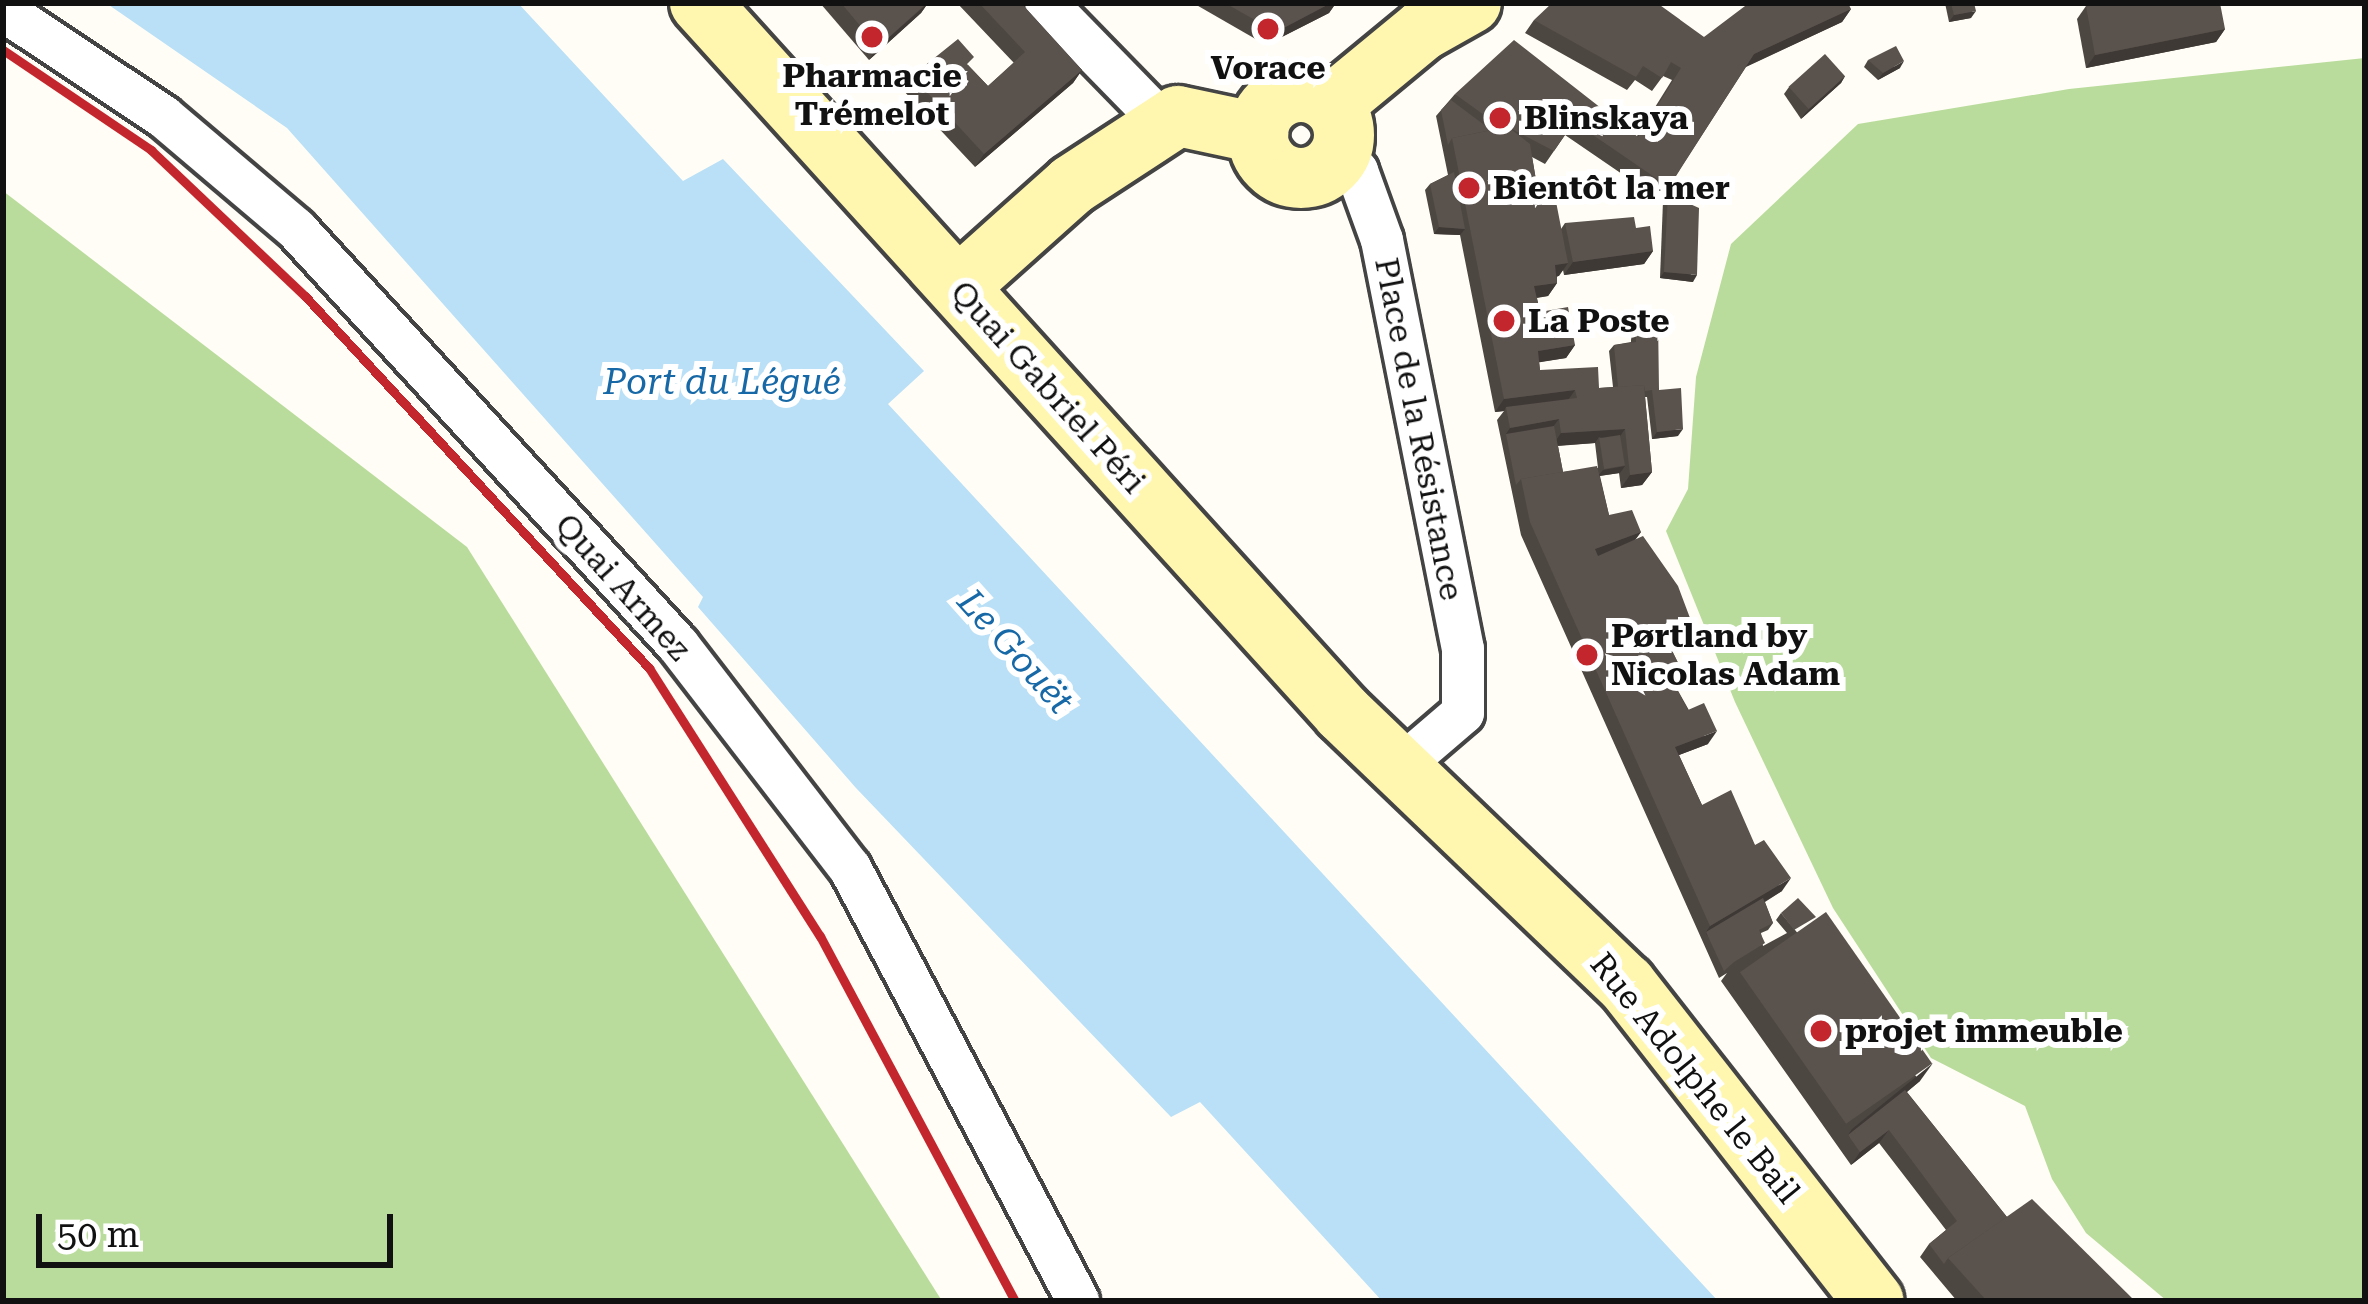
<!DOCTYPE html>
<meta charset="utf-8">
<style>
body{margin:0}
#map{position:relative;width:2368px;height:1304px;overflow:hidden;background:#fffdf5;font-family:"Roboto Serif",serif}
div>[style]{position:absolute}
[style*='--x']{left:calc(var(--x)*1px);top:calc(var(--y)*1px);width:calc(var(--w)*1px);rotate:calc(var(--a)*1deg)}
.forest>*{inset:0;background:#b9dc9c}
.water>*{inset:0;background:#b9e0f7}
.roads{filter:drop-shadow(3px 0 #444) drop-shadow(-3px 0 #444) drop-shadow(0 3px #444) drop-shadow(0 -3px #444)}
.street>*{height:42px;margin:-21px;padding:0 21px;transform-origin:21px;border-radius:21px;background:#fff}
.secondary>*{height:60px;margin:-30px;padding:0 30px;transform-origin:30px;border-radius:30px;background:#fff6b0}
.secondary>.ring{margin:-30px;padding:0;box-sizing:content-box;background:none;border:60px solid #fff6b0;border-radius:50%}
.rail>*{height:9px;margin:-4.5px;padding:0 4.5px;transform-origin:4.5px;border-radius:4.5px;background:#c4262e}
.wall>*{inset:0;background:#4d4742}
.shaded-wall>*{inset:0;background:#3f3936}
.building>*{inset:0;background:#5a524d;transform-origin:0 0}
.dots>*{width:33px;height:33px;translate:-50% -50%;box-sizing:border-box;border:6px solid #fff;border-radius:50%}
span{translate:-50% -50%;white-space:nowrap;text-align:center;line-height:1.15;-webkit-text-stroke:12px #fff;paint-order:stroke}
.poi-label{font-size:33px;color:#111;font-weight:700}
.left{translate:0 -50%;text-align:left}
.street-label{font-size:33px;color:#111}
.water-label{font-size:36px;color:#1768a6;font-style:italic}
.frame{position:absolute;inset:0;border:6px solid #111;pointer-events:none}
.scale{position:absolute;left:36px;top:1214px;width:357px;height:54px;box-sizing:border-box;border:6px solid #111;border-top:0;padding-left:15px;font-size:36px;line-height:42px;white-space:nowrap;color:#111;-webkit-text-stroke:9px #fff;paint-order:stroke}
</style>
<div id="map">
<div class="forest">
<div style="clip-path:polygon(2365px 58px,2365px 1301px,2167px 1301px,2086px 1233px,2052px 1179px,2025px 1106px,1931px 1058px,1833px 908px,1735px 702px,1666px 531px,1688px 489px,1696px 377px,1731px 244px,1858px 124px,2069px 89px)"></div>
<div style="clip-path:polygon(3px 191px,467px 547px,942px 1301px,3px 1301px)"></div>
</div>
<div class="water">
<div style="clip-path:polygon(106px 3px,518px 3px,683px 181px,723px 159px,924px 371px,888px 404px,1718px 1301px,1382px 1301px,1200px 1102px,1171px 1117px,856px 788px,698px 607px,703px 597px,287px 128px)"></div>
</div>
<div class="roads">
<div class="street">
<div style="--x:1046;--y:3;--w:170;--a:45.7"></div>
<div style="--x:3;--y:10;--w:193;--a:33.6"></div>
<div style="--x:164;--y:117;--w:173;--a:40.3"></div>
<div style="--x:296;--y:229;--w:565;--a:47.44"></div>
<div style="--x:678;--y:645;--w:282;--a:52.4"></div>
<div style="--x:850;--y:868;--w:489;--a:62.2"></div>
<div style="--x:1338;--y:158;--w:23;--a:34"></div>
<div style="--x:1357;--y:171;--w:73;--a:70.1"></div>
<div style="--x:1382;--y:240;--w:417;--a:78.8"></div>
<div style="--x:1463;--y:649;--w:64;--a:90"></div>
<div style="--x:1463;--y:713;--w:83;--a:139.4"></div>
</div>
<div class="secondary">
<div style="--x:700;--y:3;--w:958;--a:47.83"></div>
<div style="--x:1343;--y:713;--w:392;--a:43.8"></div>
<div style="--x:1626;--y:984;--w:402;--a:52"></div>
<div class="ring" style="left:1258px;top:92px;width:26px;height:26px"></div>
<div style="--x:1332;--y:105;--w:118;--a:-39.5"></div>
<div style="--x:1423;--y:30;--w:55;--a:-29.4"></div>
<div style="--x:958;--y:287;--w:153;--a:-41.8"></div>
<div style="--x:1072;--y:185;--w:126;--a:-33.1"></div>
<div style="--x:1178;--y:116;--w:82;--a:12"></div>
</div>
</div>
<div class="rail">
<div style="--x:3;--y:50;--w:179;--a:34"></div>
<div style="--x:151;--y:150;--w:212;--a:43.5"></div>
<div style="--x:305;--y:296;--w:507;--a:47.24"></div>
<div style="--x:649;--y:668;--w:318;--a:57.5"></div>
<div style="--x:820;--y:936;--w:414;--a:61.9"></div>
</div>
<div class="wall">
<div style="clip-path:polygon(820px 3px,928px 3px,921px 13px,869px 60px)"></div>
<div style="clip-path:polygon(957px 3px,1021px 3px,1082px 70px,1073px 83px,975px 167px,902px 89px,912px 76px,968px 65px,988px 86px,1014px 63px)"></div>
<div style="clip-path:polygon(1193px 3px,1336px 3px,1329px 13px,1266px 45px)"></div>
<div style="clip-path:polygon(1945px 3px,1974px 3px,1971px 18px,1949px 22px)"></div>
<div style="clip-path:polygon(2086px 6px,2225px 29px,2216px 42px,2086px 68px,2077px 19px)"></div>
<div style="clip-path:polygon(evenodd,1851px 9px,1842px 22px,1746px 67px,1660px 200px,1565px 135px,1545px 164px,1532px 157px,1536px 180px,1561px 229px,1565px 223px,1636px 228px,1653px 251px,1644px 264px,1564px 275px,1563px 270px,1557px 277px,1557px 283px,1548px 296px,1537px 298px,1540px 312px,1575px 345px,1566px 358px,1539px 362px,1540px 370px,1599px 388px,1613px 387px,1609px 351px,1614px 345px,1631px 342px,1631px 324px,1635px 318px,1659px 390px,1678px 436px,1652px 439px,1647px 397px,1645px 397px,1652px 472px,1642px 485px,1621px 488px,1619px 473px,1600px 476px,1609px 515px,1641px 532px,1635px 540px,1690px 618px,1681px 631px,1665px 637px,1685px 677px,1677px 689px,1708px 744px,1679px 755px,1702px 805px,1755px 845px,1782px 891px,1765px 902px,1773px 923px,1768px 930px,1761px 933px,1763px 946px,1787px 933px,1776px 920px,1781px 913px,1920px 1081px,1907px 1092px,2007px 1217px,2135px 1301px,1957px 1301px,1920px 1257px,1929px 1244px,1946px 1230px,1879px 1143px,1851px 1165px,1721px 981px,1727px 973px,1719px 978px,1521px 535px,1497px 420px,1504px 411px,1495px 412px,1460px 235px,1434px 234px,1425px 190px,1430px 184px,1448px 175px,1436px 116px,1455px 94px,1637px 136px,1672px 80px,1663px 76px,1652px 91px,1635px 80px,1627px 90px,1525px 33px,1534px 20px,1704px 37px,1851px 9px,1595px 443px,1598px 468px,1563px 472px,1558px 446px,1595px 443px)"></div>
<div style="clip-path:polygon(1868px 60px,1900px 68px,1878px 80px,1864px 67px)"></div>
<div style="clip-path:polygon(1845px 76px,1841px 83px,1801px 119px,1784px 94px,1789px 87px)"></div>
<div style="clip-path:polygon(1668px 194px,1693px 282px,1660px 278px,1663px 201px)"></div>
</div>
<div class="shaded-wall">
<div style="clip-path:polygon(928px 3px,921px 13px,869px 60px,878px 47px)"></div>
<div style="clip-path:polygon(1331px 3px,1336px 3px,1329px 13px,1266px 45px,1276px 32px)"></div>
<div style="clip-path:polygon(1851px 9px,1842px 22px,1745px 67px,1754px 54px)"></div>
<div style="clip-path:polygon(1976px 11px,1971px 18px,1949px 22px,1954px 15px)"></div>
<div style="clip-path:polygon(2225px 29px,2216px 42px,2086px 68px,2095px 55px)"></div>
<div style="clip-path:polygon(1904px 61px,1900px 68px,1878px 80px,1883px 73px)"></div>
<div style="clip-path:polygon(1082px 70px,1073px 83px,975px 167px,984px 154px)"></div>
<div style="clip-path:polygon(1845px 76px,1841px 83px,1801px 119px,1806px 112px)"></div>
<div style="clip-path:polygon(1439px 227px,1465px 229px,1460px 235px,1434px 234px)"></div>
<div style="clip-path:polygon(1653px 251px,1644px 264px,1564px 275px,1573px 262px)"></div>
<div style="clip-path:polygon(1568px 263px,1559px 276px,1546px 278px,1555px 265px)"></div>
<div style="clip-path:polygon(1664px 272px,1697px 275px,1693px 282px,1660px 278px)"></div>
<div style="clip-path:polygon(1557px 283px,1548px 296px,1525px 299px,1534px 286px)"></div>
<div style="clip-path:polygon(1575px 345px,1566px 358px,1529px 364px,1538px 351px)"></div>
<div style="clip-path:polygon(1575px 390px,1566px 403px,1506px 407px,1504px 411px,1495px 412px,1504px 399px)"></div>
<div style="clip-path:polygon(1559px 419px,1549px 432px,1506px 434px,1510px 428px)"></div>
<div style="clip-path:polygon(1625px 429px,1616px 442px,1599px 437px,1595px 443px,1552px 446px,1561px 433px)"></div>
<div style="clip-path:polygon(1683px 429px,1678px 436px,1652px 439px,1657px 432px)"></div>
<div style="clip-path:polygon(1625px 466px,1620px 473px,1598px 476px,1603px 470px)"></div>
<div style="clip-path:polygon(1652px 472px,1642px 485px,1621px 488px,1630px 475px)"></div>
<div style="clip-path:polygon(1641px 532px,1632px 544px,1586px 562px,1595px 549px)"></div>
<div style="clip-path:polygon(1690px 618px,1681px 631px,1653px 643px,1662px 630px)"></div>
<div style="clip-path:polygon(1717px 731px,1708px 744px,1666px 760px,1675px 747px)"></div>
<div style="clip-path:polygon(1791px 878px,1782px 891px,1707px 936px,1706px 932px,1710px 926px)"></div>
<div style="clip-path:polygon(1933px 1063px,1920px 1081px,1850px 1138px,1848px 1135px,1852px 1129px)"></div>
<div style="clip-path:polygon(1889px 1130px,1879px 1143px,1851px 1165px,1860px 1152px)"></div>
</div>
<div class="building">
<div style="clip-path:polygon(841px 3px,927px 3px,878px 47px)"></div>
<div style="clip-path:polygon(979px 3px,1021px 3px,1082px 70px,984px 154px,912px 76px,958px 39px,974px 57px,967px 64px,988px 86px,1025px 52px)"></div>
<div style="clip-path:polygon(1225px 3px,1331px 3px,1276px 32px)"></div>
<div style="clip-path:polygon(1552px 3px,1657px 3px,1704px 37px,1749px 3px,1848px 3px,1851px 9px,1754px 54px,1669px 187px,1574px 122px,1554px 151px,1508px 127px,1530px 144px,1536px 180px,1551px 176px,1568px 263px,1555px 265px,1557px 283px,1534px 286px,1540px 312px,1568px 307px,1575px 345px,1538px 351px,1540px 370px,1598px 367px,1599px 388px,1644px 385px,1652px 472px,1630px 475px,1625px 429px,1561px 433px,1559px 419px,1510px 428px,1506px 407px,1577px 398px,1575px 390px,1504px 399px,1452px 138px,1502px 128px,1455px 94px,1514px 40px,1638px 137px,1681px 68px,1671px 62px,1662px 78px,1643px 66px,1636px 77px,1534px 20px)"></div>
<div style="clip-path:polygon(1951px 3px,1974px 3px,1976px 11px,1954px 15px)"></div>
<div style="clip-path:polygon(2101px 3px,2195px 3px,2195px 6px,2220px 3px,2225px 29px,2095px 55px,2086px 6px)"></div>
<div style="clip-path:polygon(1896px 46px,1904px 61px,1883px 73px,1868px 60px)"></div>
<div style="left:1825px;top:54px;width:30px;height:49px;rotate:48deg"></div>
<div style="clip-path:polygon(1451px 100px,1491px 130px,1452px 138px,1448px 145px,1441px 110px)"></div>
<div style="clip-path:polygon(1454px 172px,1465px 229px,1439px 227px,1430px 184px)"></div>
<div style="clip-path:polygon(1668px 194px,1699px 208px,1697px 275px,1664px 272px)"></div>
<div style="clip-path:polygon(1634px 217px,1636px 228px,1650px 226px,1653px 251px,1573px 262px,1565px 223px)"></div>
<div style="clip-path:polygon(1635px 318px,1658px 318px,1659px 390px,1681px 388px,1683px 429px,1657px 432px,1652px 390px,1645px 391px,1644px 385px,1618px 387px,1614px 345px,1636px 342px)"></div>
<div style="clip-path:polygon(1554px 426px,1563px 472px,1521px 479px,1516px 485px,1506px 434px)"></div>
<div style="left:1620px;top:435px;width:31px;height:21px;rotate:81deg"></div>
<div style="clip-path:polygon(1597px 466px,1609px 515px,1632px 510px,1641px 532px,1595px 549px,1598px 556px,1643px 536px,1678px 586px,1690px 618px,1662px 630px,1685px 677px,1673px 682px,1688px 710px,1704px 703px,1717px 731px,1675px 747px,1702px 805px,1731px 790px,1755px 845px,1764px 840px,1791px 878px,1710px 926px,1530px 522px,1521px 479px)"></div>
<div style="clip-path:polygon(1763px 898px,1773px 923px,1759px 930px,1765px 943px,1734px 962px,1724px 971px,1706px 932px)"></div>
<div style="clip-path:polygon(1798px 898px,1816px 917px,1794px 930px,1781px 913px)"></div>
<div style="left:1826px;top:912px;width:185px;height:105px;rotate:55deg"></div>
<div style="clip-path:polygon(1905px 1090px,2007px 1217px,1948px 1258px,1944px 1264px,1929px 1244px,1957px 1221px,1889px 1130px,1860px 1152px,1848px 1135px)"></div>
<div style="clip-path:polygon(2032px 1199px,2135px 1301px,1987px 1301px,1948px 1258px)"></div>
</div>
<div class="dots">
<div style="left:1268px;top:29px;background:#c4262e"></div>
<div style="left:872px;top:37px;background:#c4262e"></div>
<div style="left:1500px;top:118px;background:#c4262e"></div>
<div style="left:1469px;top:188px;background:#c4262e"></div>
<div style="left:1504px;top:321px;background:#c4262e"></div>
<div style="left:1587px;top:655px;background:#c4262e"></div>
<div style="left:1821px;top:1031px;background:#c4262e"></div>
</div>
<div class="poi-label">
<span style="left:1268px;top:68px">Vorace</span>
<span style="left:872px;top:95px">Pharmacie<br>Trémelot</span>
<span class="left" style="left:1524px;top:118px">Blinskaya</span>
<span class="left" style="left:1493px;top:188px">Bientôt la mer</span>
<span class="left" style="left:1528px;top:321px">La Poste</span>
<span class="left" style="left:1611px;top:655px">Pørtland by<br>Nicolas Adam</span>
<span class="left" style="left:1845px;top:1031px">projet immeuble</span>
</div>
<div class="street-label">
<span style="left:1048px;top:387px;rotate:48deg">Quai Gabriel Péri</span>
<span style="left:1419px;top:429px;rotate:79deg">Place de la Résistance</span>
<span style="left:623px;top:587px;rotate:48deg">Quai Armez</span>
<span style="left:1695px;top:1078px;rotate:51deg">Rue Adolphe le Bail</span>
</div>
<div class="water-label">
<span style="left:722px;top:383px">Port du Légué</span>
<span style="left:1015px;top:652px;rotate:48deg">Le Gouët</span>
</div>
<div class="frame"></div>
<div class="scale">50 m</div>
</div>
